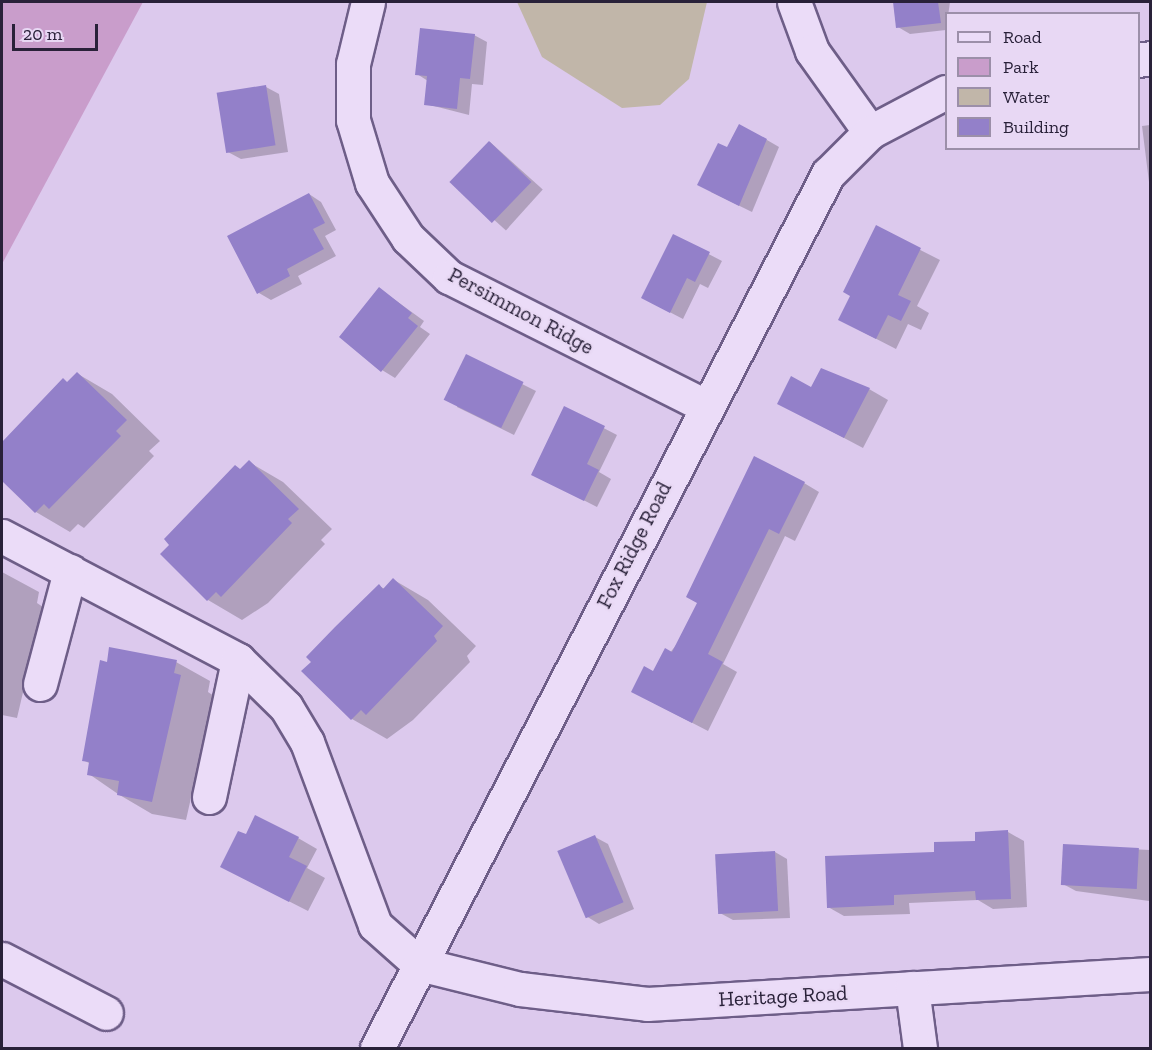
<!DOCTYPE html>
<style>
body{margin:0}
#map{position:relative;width:1152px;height:1050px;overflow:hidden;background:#dcc9ed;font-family:"Zilla Slab",serif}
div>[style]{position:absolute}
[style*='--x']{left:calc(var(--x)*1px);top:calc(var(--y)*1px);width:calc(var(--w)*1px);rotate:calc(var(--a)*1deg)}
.green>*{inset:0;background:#c99dcb}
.water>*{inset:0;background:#c1b6a9}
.shadow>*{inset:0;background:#0003;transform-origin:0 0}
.building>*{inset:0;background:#9380c9;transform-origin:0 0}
.roads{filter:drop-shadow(2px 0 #6e5e88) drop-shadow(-2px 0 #6e5e88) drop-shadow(0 2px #6e5e88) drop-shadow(0 -2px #6e5e88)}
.minor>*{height:33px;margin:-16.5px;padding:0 16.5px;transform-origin:16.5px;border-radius:16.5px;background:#ebdcf8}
span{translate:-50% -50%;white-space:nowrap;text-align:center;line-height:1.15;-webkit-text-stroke:4.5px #e8d8f4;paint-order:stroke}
.street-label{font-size:21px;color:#292139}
.frame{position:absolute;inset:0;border:3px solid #292139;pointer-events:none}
.legend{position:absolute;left:945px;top:12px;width:195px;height:138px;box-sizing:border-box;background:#e8d8f4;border:2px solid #9c8fa9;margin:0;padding:8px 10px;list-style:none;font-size:18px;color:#292139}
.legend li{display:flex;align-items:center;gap:12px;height:30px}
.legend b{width:30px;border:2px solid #9c8fa9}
.scale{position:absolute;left:12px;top:24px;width:86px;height:27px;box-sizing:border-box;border:3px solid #292139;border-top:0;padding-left:8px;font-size:18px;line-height:21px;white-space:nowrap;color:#292139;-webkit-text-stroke:4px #e8d8f4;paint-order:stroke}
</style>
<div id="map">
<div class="green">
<div style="clip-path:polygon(2px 2px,143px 2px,2px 264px)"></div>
</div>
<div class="water">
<div style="clip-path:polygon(517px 2px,707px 2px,689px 79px,660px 105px,622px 108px,542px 57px)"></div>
</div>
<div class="shadow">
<div style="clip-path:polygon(895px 2px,950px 2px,946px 30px,910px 34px,898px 27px)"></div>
<div style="clip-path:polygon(474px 35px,487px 42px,483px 85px,472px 84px,469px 115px,426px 104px,428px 81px,417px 74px)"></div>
<div style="clip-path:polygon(266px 87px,279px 94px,288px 152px,241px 159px,228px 152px)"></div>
<div style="clip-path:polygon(1150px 125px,1150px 190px,1142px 126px)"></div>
<div style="clip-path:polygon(767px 140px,779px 147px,752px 212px,711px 192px,727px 149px)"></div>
<div style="left:490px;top:142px;width:71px;height:55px;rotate:42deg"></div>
<div style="clip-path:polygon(309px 194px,321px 202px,336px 230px,325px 236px,336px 256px,298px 276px,302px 284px,271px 300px,259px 293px)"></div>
<div style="clip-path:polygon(877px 228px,940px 260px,917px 306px,929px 313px,921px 330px,908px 324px,896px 349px,859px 330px,852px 296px)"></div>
<div style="clip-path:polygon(674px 236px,722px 261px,708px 288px,700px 284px,683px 319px,656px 305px)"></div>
<div style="clip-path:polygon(380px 289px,424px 321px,420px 327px,430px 334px,395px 378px,382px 370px)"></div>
<div style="clip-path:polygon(466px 356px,536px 391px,514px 435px,457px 407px)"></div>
<div style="clip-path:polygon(78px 374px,112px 394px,160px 441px,149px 451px,154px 456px,84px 528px,78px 524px,70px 532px,36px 512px,2px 478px,2px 444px)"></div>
<div style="clip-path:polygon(812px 389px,869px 389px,888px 400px,863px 448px,778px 403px)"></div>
<div style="clip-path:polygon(565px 408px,617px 435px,599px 472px,611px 479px,597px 507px,546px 481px)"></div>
<div style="clip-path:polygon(249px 462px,283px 482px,332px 529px,321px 540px,325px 544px,268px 603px,242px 620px,208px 600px,162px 554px)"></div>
<div style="clip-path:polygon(804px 483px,819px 492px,795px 541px,785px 536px,723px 664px,737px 672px,708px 731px,648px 700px,654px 673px)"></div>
<div style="clip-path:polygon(2px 572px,39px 592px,37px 603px,43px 607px,17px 718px,2px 715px)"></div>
<div style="clip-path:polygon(394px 580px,428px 600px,476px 646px,467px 656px,470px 662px,413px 720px,387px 739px,352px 719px,304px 671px,379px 586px,385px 589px)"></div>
<div style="clip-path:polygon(176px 662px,210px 681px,208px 692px,214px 696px,186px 820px,152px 814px,118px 794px,89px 774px,91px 764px,83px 760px,108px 663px)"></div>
<div style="clip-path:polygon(1008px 832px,1024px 841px,1027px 907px,993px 909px,978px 900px,909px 903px,910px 914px,844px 916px,828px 907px,936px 854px)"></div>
<div style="clip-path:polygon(247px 836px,298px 838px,317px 849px,307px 868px,325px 878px,308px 911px,241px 877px)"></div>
<div style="clip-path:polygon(595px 837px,608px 844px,634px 909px,599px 924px,586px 916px)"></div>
<div style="clip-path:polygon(1065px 846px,1150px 850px,1149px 901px,1076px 891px,1063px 884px)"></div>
<div style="clip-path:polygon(775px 852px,787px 859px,790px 918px,733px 920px,720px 913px)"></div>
</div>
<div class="building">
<div style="clip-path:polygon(893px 2px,938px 2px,941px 23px,896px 28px)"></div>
<div style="clip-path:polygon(420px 28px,475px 34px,470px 79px,460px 78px,457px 109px,424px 105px,427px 76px,415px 75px)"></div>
<div style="left:266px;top:85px;width:61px;height:50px;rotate:81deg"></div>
<div style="clip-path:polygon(739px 124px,767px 139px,739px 206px,697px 185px,718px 143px,727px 147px)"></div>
<div style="left:489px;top:141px;width:59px;height:57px;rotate:44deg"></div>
<div style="clip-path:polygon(309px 193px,325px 223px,313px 229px,324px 249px,287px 269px,290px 276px,257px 294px,227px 236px)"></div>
<div style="clip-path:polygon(876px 225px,921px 248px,898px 295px,911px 301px,901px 321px,888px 315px,876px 339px,838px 320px,850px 296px,843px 292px)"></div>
<div style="clip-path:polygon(673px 234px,710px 252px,695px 282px,687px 278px,670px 313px,641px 298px)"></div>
<div style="clip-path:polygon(379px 287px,412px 313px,408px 318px,418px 326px,381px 372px,339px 337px)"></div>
<div style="left:466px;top:354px;width:64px;height:51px;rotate:26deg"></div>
<div style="clip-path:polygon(821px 368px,870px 388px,844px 438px,777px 404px,791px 376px,811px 387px)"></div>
<div style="clip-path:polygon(77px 372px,127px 420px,116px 431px,121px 436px,49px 509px,44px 504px,35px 513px,2px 481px,2px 442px,63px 378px,67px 382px)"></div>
<div style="clip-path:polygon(564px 406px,605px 426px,587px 464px,599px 470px,584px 501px,531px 475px)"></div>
<div style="clip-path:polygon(754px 456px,805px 482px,779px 534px,769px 529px,708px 654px,723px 662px,692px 723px,631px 692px,644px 666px,653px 671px,665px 648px,672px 652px,697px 603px,686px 597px)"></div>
<div style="clip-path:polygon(249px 460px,299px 509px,288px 519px,292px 523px,221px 597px,216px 592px,207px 601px,160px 554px,169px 545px,164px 539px,235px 465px,240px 469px)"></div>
<div style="clip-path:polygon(393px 578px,443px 626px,434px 636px,437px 641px,394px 686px,366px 715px,361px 710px,351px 720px,301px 671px,311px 662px,306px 657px,335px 627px,379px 584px,383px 589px)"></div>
<div style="clip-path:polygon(109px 647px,177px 660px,174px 673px,181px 675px,152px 802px,117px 795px,119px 781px,87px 775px,89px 762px,82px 761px,100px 660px,107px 662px)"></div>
<div style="clip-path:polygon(255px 815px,299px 837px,289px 857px,307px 866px,289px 902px,220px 867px,238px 831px,246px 834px)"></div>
<div style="clip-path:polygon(1008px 830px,1011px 899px,976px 900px,975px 891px,894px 895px,894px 905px,827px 908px,825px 856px,934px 852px,934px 842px,975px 841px,975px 832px)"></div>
<div style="left:595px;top:835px;width:73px;height:41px;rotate:67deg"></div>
<div style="left:1063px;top:844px;width:76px;height:41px;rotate:3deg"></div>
<div style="left:775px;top:851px;width:60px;height:60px;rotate:87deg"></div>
</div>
<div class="roads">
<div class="minor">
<div style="--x:368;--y:2;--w:64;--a:103.6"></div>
<div style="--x:353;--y:64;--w:56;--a:90"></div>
<div style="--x:353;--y:120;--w:66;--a:73.2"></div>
<div style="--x:372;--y:183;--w:66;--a:56.8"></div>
<div style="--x:408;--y:238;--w:57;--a:43.6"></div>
<div style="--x:449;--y:277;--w:287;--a:26.7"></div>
<div style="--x:794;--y:2;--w:52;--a:69.8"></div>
<div style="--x:812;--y:51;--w:100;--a:54.4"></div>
<div style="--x:1138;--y:60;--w:12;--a:-9"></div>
<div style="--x:2;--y:536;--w:267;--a:27.7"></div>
<div style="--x:238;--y:660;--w:67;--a:44.4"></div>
<div style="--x:286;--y:707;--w:41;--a:59"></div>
<div style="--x:307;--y:742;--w:195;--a:69.6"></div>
<div style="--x:375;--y:925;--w:59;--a:41.6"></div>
<div style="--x:419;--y:964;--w:104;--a:13.9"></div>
<div style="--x:520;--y:989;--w:128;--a:6.7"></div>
<div style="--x:647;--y:1004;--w:504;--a:-3.41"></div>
<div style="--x:40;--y:684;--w:117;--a:-75.1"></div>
<div style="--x:209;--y:797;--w:140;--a:-78"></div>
<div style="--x:2;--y:959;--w:117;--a:27.4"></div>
<div style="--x:912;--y:988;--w:61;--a:82.4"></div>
<div style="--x:377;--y:1048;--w:984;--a:-62.71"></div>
<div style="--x:828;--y:174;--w:59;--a:-45"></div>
<div style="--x:870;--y:132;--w:86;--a:-27.8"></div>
</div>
</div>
<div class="street-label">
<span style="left:521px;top:311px;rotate:28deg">Persimmon Ridge</span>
<span style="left:634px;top:545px;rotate:-63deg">Fox Ridge Road</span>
<span style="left:783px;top:996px;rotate:-3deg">Heritage Road</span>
</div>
<div class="frame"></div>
<ul class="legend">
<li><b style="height:8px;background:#ebdcf8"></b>Road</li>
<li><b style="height:16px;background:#c99dcb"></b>Park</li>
<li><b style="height:16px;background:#c1b6a9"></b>Water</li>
<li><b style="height:16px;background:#9380c9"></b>Building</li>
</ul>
<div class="scale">20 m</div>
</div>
